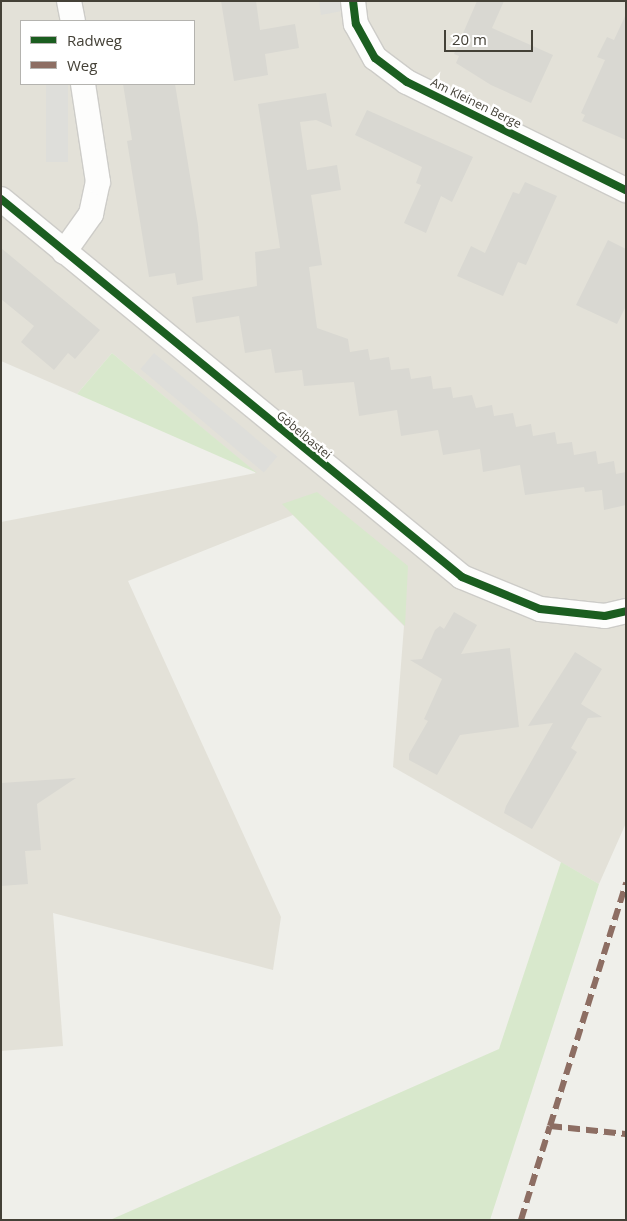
<!DOCTYPE html>
<meta charset="utf-8">
<style>
body{margin:0}
#map{position:relative;width:627px;height:1221px;overflow:hidden;background:#efefea;font-family:"Open Sans",sans-serif}
div>[style]{position:absolute}
[style*='--x']{left:calc(var(--x)*1px);top:calc(var(--y)*1px);width:calc(var(--w)*1px);rotate:calc(var(--a)*1deg)}
.residential>*{inset:0;background:#e3e1d8}
.green>*{inset:0;background:#d8e8cc}
.parking>*{inset:0;background:#dededa;transform-origin:0 0}
.building>*{inset:0;background:#d9d8d2}
.roads{filter:drop-shadow(1px 0 #cdccc8) drop-shadow(-1px 0 #cdccc8) drop-shadow(0 1px #cdccc8) drop-shadow(0 -1px #cdccc8)}
.minor>*{height:24px;margin:-12px;padding:0 12px;transform-origin:12px;border-radius:12px;background:#fdfdfc}
.quiet>*{height:6px;margin-top:-3px;transform-origin:0;background:repeating-linear-gradient(90deg,#8d6e63 0 12px,transparent 0 18px)}
.cycleway>*{height:8px;margin:-4px;padding:0 4px;transform-origin:4px;border-radius:4px;background:#1b5e20}
span{translate:-50% -50%;white-space:nowrap;text-align:center;line-height:1.15;-webkit-text-stroke:5px #fff;paint-order:stroke}
.street-label{font-size:12px;color:#444137}
.frame{position:absolute;inset:0;border:2px solid #444137;pointer-events:none}
.legend{position:absolute;left:20px;top:20px;width:175px;height:65px;box-sizing:border-box;background:#fff;border:1px solid #b4b3af;margin:0;padding:6px 9px;list-style:none;font-size:15px;color:#444137}
.legend li{display:flex;align-items:center;gap:10px;height:25px}
.legend b{width:25px;border:1px solid #b4b3af}
.scale{position:absolute;left:444px;top:30px;width:89px;height:22px;box-sizing:border-box;border:2px solid #444137;border-top:0;padding-left:6px;font-size:15px;line-height:18px;white-space:nowrap;color:#444137;-webkit-text-stroke:4px #fff;paint-order:stroke}
</style>
<div id="map">
<div class="residential">
<div style="clip-path:polygon(evenodd,1px 1px,626px 1px,626px 823px,599px 884px,393px 767px,404px 626px,293px 515px,128px 581px,281px 917px,273px 970px,53px 913px,63px 1046px,1px 1051px,1px 522px,256px 473px,112px 353px,77px 394px,1px 361px,1px 1px,21px 21px,194px 21px,194px 84px,21px 84px,21px 21px)"></div>
</div>
<div class="green">
<div style="clip-path:polygon(112px 353px,257px 473px,77px 394px)"></div>
<div style="clip-path:polygon(317px 492px,408px 566px,405px 626px,282px 504px)"></div>
<div style="clip-path:polygon(561px 862px,599px 884px,490px 1220px,110px 1220px,499px 1049px)"></div>
</div>
<div class="parking">
<div style="clip-path:polygon(319px 1px,340px 1px,342px 11px,321px 15px)"></div>
<div style="left:46px;top:84px;width:22px;height:78px"></div>
<div style="left:154px;top:353px;width:161px;height:21px;rotate:40deg"></div>
</div>
<div class="building">
<div style="clip-path:polygon(221px 1px,256px 1px,260px 30px,295px 24px,299px 48px,265px 54px,268px 75px,234px 81px)"></div>
<div style="clip-path:polygon(477px 1px,504px 1px,492px 28px,553px 55px,531px 103px,491px 85px,456px 63px,459px 56px,454px 54px)"></div>
<div style="clip-path:polygon(626px 14px,626px 140px,582px 121px,585px 115px,581px 113px,605px 60px,597px 57px,607px 37px,614px 40px)"></div>
<div style="clip-path:polygon(123px 84px,175px 84px,198px 225px,203px 280px,177px 285px,175px 273px,149px 277px,127px 141px,132px 140px)"></div>
<div style="clip-path:polygon(326px 93px,332px 127px,316px 120px,300px 122px,307px 170px,337px 165px,341px 190px,311px 195px,322px 265px,309px 267px,317px 328px,348px 339px,350px 352px,368px 349px,370px 360px,389px 357px,391px 370px,409px 368px,411px 379px,431px 376px,433px 389px,451px 387px,453px 398px,472px 395px,476px 408px,492px 405px,494px 416px,513px 413px,516px 427px,531px 424px,533px 436px,555px 432px,557px 444px,572px 442px,574px 455px,596px 451px,598px 464px,614px 461px,616px 474px,626px 472px,626px 505px,604px 510px,602px 490px,585px 492px,584px 487px,525px 495px,520px 465px,483px 472px,480px 449px,443px 455px,438px 430px,401px 436px,397px 410px,359px 416px,354px 382px,304px 386px,302px 370px,275px 373px,271px 349px,245px 353px,239px 316px,196px 323px,192px 297px,257px 286px,255px 252px,280px 248px,258px 104px)"></div>
<div style="clip-path:polygon(367px 110px,473px 157px,452px 202px,441px 196px,426px 233px,404px 223px,421px 185px,416px 183px,422px 167px,355px 135px)"></div>
<div style="clip-path:polygon(525px 182px,557px 196px,526px 265px,518px 262px,503px 296px,457px 276px,471px 246px,485px 253px,513px 192px,519px 194px)"></div>
<div style="clip-path:polygon(608px 240px,626px 249px,626px 306px,617px 324px,576px 305px)"></div>
<div style="clip-path:polygon(1px 248px,100px 330px,75px 359px,68px 353px,54px 370px,21px 342px,34px 326px,1px 299px)"></div>
<div style="clip-path:polygon(454px 612px,477px 625px,461px 654px,510px 648px,519px 727px,460px 735px,437px 775px,409px 760px,409px 754px,428px 721px,424px 719px,442px 679px,410px 660px,422px 659px,435px 630px,440px 626px,444px 629px)"></div>
<div style="clip-path:polygon(575px 652px,602px 669px,581px 704px,602px 717px,588px 718px,571px 748px,577px 752px,532px 829px,504px 813px,506px 806px,553px 723px,528px 726px)"></div>
<div style="clip-path:polygon(76px 778px,37px 804px,41px 850px,25px 851px,28px 884px,1px 886px,1px 783px)"></div>
</div>
<div class="roads">
<div class="minor">
<div style="--x:69;--y:1;--w:20;--a:79"></div>
<div style="--x:353;--y:1;--w:23;--a:83"></div>
<div style="--x:356;--y:24;--w:39;--a:61"></div>
<div style="--x:375;--y:58;--w:40;--a:37"></div>
<div style="--x:407;--y:82;--w:244;--a:26.3"></div>
<div style="--x:1;--y:199;--w:596;--a:39.35"></div>
<div style="--x:462;--y:577;--w:84;--a:22.3"></div>
<div style="--x:540;--y:609;--w:65;--a:6.1"></div>
<div style="--x:605;--y:616;--w:22;--a:-13"></div>
<div style="--x:64;--y:252;--w:47;--a:-54.6"></div>
<div style="--x:91;--y:214;--w:33;--a:-78"></div>
<div style="--x:98;--y:182;--w:99;--a:-98.7"></div>
</div>
</div>
<div class="quiet">
<div style="--x:550;--y:1126;--w:255;--a:-72.6"></div>
<div style="--x:521;--y:1220;--w:98;--a:-72.9"></div>
<div style="--x:550;--y:1126;--w:76;--a:6"></div>
</div>
<div class="cycleway">
<div style="--x:353;--y:1;--w:23;--a:83"></div>
<div style="--x:356;--y:24;--w:39;--a:61"></div>
<div style="--x:375;--y:58;--w:40;--a:37"></div>
<div style="--x:407;--y:82;--w:244;--a:26.3"></div>
<div style="--x:1;--y:199;--w:596;--a:39.35"></div>
<div style="--x:462;--y:577;--w:84;--a:22.3"></div>
<div style="--x:540;--y:609;--w:65;--a:6.1"></div>
<div style="--x:605;--y:616;--w:22;--a:-13"></div>
</div>
<div class="street-label">
<span style="left:476px;top:103px;rotate:26deg">Am Kleinen Berge</span>
<span style="left:304px;top:435px;rotate:40deg">Göbelbastei</span>
</div>
<div class="frame"></div>
<ul class="legend">
<li><b style="height:6px;background:#1b5e20"></b>Radweg</li>
<li><b style="height:6px;background:#8d6e63"></b>Weg</li>
</ul>
<div class="scale">20 m</div>
</div>
